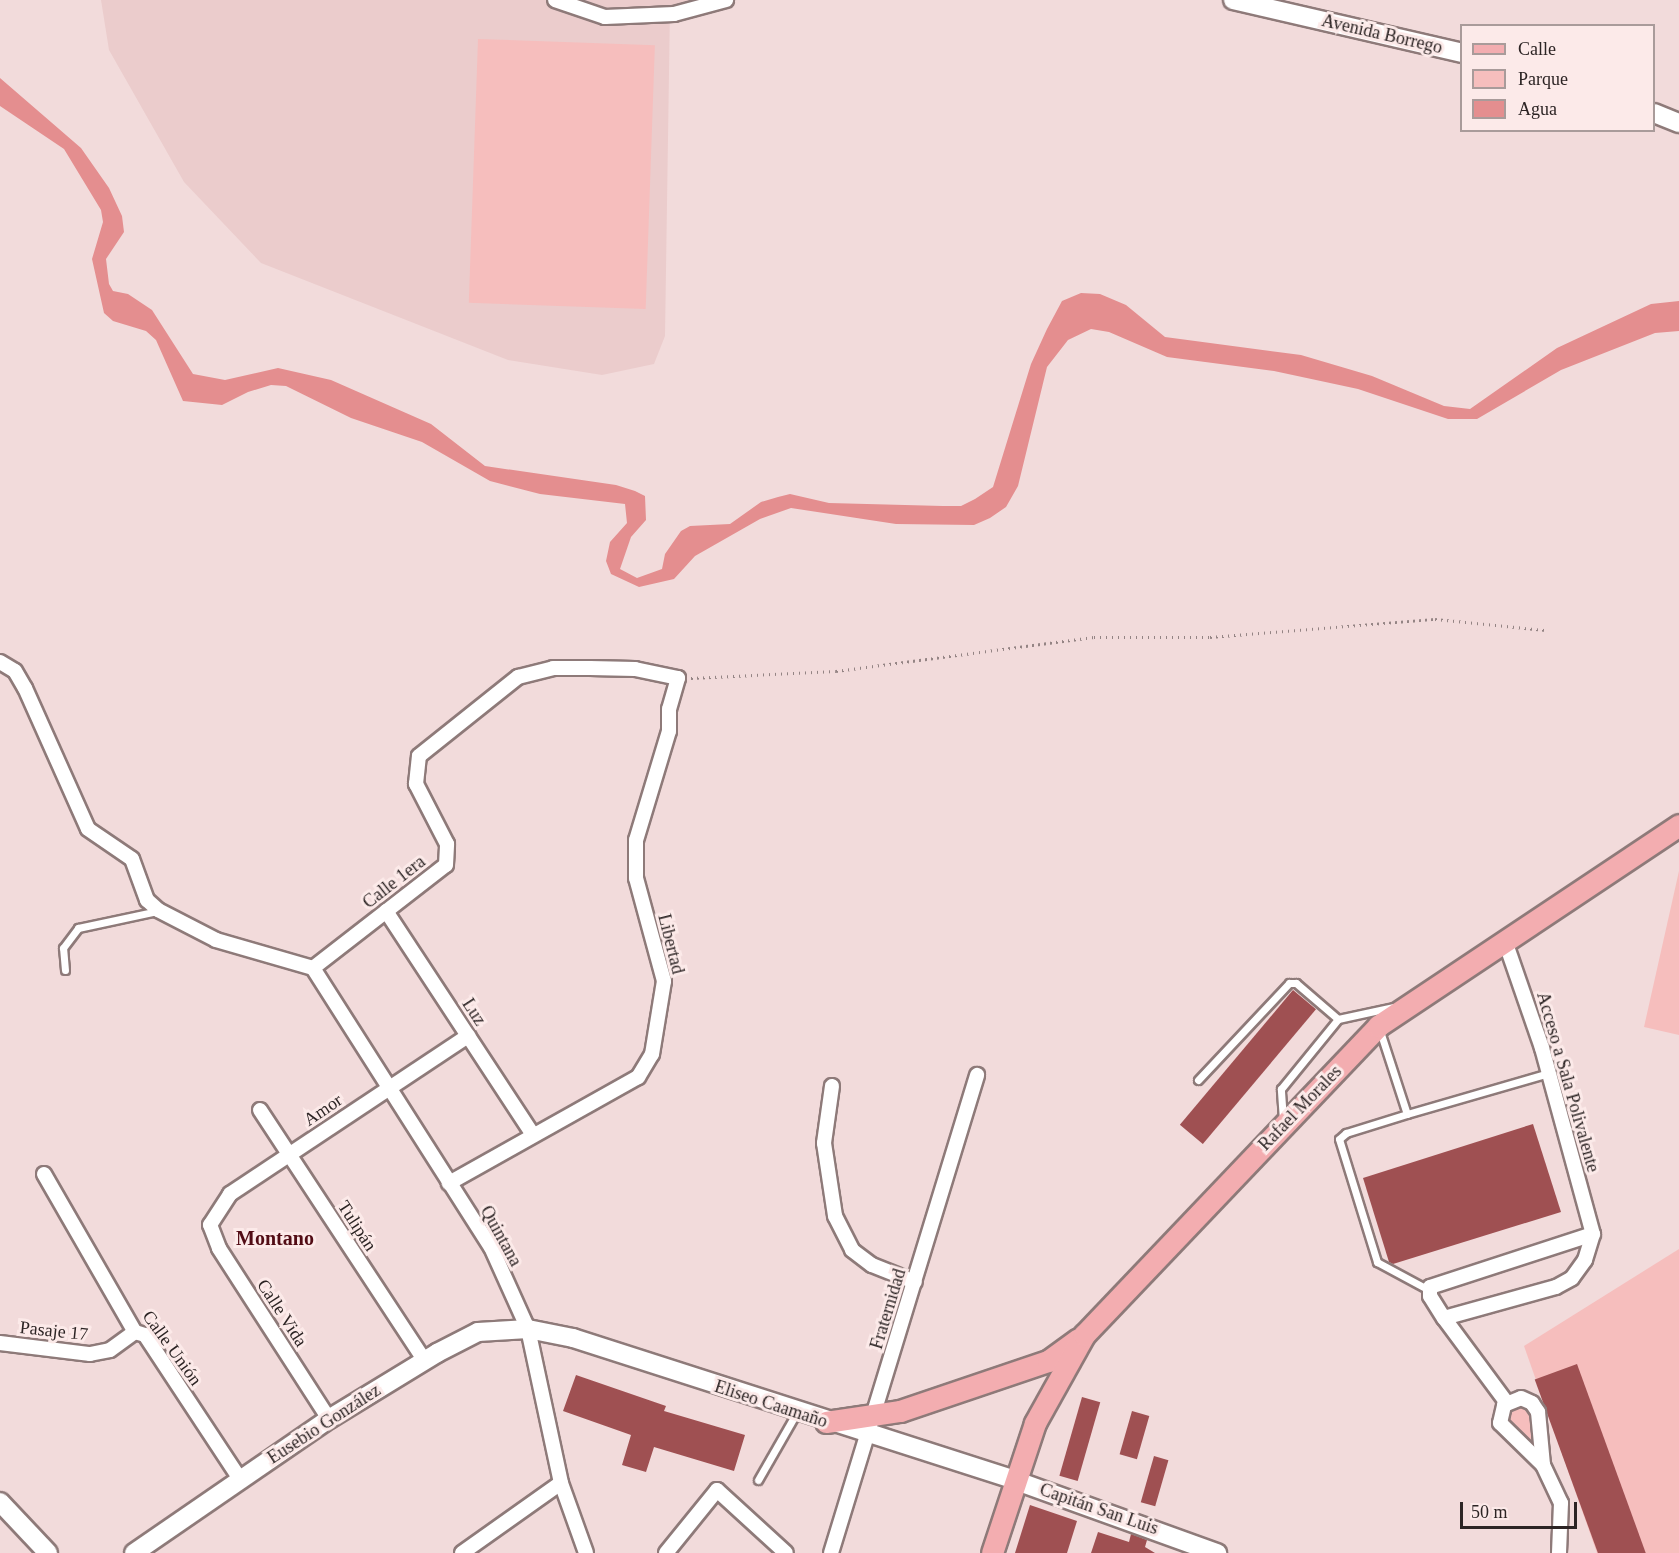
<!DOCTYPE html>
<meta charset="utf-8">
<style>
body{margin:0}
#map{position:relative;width:1679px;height:1553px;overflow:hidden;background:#f2dbdb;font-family:Georgia,serif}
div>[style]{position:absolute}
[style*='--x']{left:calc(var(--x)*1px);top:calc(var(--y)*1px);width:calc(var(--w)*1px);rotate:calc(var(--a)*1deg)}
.built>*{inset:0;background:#ebcccc}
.green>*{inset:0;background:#f6bebd;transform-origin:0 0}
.water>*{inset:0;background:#e48e8f}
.building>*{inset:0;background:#9f5052;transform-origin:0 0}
.path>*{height:3px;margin-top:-1.5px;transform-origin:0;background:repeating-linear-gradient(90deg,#948484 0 1.5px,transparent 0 6px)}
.roads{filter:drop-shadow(2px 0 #8e7a79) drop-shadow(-2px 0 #8e7a79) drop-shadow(0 2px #8e7a79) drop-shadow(0 -2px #8e7a79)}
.lane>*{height:7px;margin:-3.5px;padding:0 3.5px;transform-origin:3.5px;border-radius:3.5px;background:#fff}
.street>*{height:14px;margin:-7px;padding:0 7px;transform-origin:7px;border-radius:7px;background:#fff}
.secondary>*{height:18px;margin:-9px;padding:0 9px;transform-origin:9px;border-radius:9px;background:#fff}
.primary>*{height:21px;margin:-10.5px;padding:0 10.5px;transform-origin:10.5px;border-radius:10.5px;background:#f3adb0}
span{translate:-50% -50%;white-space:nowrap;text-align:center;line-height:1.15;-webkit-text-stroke:6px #fceae9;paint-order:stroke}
.street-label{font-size:18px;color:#2c2424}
.neighbourhood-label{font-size:20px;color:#520c15;font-weight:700}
.legend{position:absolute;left:1460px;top:24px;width:195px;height:108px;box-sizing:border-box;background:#fceae9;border:2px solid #a99b9a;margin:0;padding:8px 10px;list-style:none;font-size:18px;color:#2c2424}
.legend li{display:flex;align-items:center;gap:12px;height:30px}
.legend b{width:30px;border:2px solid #a99b9a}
.scale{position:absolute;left:1460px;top:1502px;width:117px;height:27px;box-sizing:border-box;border:3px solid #2c2424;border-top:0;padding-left:8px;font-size:18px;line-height:21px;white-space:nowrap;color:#2c2424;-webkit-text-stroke:4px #fceae9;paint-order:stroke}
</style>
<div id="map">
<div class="built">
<div style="clip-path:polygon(101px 0,694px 0,670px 7px,665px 336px,654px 364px,602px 375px,508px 360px,261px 263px,184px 182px,109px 50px)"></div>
</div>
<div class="green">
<div style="left:478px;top:39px;width:177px;height:264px;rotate:2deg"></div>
<div style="clip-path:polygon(1679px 871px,1679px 1035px,1644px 1027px)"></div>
<div style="clip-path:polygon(1679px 1249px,1679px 1553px,1597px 1553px,1524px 1346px)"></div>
<div style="clip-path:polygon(1519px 1405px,1529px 1411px,1535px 1444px,1508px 1425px,1506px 1413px)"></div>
</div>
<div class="water">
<div style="clip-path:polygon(0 78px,81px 148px,109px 188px,122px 216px,124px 232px,106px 259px,109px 284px,113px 291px,128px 294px,152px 310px,193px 374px,225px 380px,278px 368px,331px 380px,431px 424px,485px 466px,616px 485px,635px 491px,645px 496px,646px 520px,631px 537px,620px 569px,637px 578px,662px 569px,665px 554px,681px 531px,690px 526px,730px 524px,761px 502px,778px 497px,790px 494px,829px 503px,943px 506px,961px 506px,975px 499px,993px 487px,1031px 364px,1047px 329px,1062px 301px,1081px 293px,1100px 294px,1126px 305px,1165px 337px,1301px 355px,1372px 376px,1444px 406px,1470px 409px,1557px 348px,1651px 304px,1679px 301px,1679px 331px,1655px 333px,1561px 370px,1477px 419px,1448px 419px,1358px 389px,1274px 371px,1167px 357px,1109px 332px,1091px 329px,1068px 340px,1047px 367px,1018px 486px,1006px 507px,990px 518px,974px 525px,896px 524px,791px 508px,760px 519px,695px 556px,674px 579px,639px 587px,611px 574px,606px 561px,610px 542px,627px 523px,625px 504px,540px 494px,490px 481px,422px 442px,351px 418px,286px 386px,271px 385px,248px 392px,222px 405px,183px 401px,156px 340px,146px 331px,113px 321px,104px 313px,92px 259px,103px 222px,101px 210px,64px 149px,0 106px)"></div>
</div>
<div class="building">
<div style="left:1293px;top:990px;width:30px;height:176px;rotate:40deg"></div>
<div style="clip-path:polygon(1533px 1124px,1561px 1212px,1393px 1264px,1389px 1262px,1363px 1178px)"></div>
<div style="left:1577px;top:1364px;width:201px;height:45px;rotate:70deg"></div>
<div style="clip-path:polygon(576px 1375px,666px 1406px,664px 1411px,745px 1435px,734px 1471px,654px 1447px,646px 1472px,622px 1465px,631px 1435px,563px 1411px)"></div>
<div style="left:1082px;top:1397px;width:19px;height:82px;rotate:16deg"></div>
<div style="left:1132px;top:1411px;width:18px;height:45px;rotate:16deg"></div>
<div style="left:1154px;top:1456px;width:15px;height:48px;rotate:16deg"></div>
<div style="clip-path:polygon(1030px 1505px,1077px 1521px,1067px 1553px,1015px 1553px)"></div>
<div style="clip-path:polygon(1098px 1532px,1129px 1542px,1131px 1534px,1147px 1540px,1145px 1547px,1155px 1553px,1091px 1553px)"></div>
</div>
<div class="path">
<div style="--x:691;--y:678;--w:145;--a:-2.8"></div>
<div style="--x:836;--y:671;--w:260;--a:-7.5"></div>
<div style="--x:1094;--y:637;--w:116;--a:0"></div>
<div style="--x:1210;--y:637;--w:226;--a:-4.6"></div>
<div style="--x:1435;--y:619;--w:112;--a:5.7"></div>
</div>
<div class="roads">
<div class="lane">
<div style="--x:65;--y:970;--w:22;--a:-95"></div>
<div style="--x:63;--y:948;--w:25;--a:-53"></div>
<div style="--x:78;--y:928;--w:82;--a:-12"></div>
<div style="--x:1379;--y:1028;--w:90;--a:72"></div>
<div style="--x:1407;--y:1114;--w:148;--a:-16.1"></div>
<div style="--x:1198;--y:1080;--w:133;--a:-46.8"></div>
<div style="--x:1289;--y:983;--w:7;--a:0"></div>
<div style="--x:1296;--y:983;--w:55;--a:40.6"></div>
<div style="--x:1338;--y:1019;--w:56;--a:-12.3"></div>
<div style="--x:1407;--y:1114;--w:64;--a:162.7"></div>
<div style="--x:1346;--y:1133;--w:9;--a:139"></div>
<div style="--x:1339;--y:1139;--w:129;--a:72.8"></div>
<div style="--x:1377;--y:1262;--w:59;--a:28.3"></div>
<div style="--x:1283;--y:1120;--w:31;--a:-94"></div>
<div style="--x:1281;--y:1089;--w:90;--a:-50.8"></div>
<div style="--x:758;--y:1480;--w:78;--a:-60.2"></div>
</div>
<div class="street">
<div style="--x:555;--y:0;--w:53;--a:18.8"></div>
<div style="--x:605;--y:17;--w:69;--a:-2.5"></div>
<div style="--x:674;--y:14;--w:54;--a:-15.1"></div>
<div style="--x:0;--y:662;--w:17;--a:31"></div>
<div style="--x:15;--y:671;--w:20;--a:60"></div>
<div style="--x:25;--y:688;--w:154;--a:65.9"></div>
<div style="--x:88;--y:829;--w:53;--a:34.3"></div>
<div style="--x:132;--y:859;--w:44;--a:69.9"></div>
<div style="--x:147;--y:900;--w:15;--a:42"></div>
<div style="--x:158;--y:910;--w:65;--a:27.3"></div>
<div style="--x:216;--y:940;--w:101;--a:16.1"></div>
<div style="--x:386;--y:911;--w:266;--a:56.7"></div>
<div style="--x:1505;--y:941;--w:113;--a:70.9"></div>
<div style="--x:1542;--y:1048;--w:193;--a:74.7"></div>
<div style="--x:313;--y:968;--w:168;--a:-37.8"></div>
<div style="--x:446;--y:865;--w:21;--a:-87"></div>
<div style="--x:447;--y:844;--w:68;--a:-117.3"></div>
<div style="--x:416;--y:784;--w:28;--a:-84"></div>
<div style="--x:419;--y:756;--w:127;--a:-38.6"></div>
<div style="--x:518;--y:677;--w:36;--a:-14"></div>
<div style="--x:553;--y:668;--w:37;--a:0"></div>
<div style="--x:590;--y:668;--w:45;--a:1.3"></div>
<div style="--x:635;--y:669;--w:44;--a:11.8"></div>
<div style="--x:678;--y:678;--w:32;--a:106"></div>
<div style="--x:669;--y:709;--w:22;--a:90"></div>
<div style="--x:669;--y:731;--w:114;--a:106.8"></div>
<div style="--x:636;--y:840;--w:38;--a:90"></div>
<div style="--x:636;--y:878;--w:107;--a:74.8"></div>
<div style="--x:664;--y:981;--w:74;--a:99.3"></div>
<div style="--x:652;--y:1054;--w:27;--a:121"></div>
<div style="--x:638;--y:1077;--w:217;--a:150.7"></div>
<div style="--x:313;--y:968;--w:331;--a:57.5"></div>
<div style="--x:491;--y:1247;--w:90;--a:65.7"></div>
<div style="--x:528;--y:1329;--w:157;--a:77.9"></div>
<div style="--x:561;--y:1483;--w:74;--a:70.3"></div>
<div style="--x:832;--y:1086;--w:58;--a:98"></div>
<div style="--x:824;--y:1143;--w:74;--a:81.4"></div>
<div style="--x:835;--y:1216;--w:38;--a:63"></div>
<div style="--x:852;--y:1250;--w:25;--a:37"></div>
<div style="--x:872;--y:1265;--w:46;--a:21.6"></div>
<div style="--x:260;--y:1110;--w:300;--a:56.7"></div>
<div style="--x:44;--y:1174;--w:182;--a:60.1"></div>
<div style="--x:135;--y:1332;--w:10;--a:17"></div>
<div style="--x:145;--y:1335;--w:173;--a:56.6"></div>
<div style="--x:1444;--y:1318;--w:116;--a:-15.5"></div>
<div style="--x:1556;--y:1287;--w:18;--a:-29"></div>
<div style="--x:1572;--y:1278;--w:22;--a:-54"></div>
<div style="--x:1585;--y:1260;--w:27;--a:-73"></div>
<div style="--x:1593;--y:1234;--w:171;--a:162"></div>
<div style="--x:1430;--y:1287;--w:9;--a:90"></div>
<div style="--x:1430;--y:1296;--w:26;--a:58"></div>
<div style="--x:1444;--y:1318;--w:106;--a:53.5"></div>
<div style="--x:0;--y:1343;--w:91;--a:7"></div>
<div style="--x:90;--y:1354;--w:20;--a:-11"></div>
<div style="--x:110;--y:1350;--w:31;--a:-36"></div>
<div style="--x:1521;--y:1398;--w:12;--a:24"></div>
<div style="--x:1532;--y:1403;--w:11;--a:56"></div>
<div style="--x:1538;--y:1412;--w:53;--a:84.6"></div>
<div style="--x:1543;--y:1465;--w:60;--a:-135.7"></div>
<div style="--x:1500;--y:1423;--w:18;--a:-77"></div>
<div style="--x:1504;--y:1405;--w:18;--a:-22"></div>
<div style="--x:329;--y:1419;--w:203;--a:-122.8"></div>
<div style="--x:219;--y:1248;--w:25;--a:-111"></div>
<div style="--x:210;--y:1225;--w:37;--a:-57"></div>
<div style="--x:230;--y:1194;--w:286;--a:-33.6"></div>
<div style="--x:1543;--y:1465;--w:42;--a:64.7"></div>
<div style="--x:1561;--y:1503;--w:50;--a:92.3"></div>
<div style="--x:462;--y:1553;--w:121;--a:-35.3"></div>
<div style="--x:666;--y:1553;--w:81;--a:-51"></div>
<div style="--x:717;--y:1490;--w:93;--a:42.4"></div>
<div style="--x:831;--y:1553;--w:500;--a:-73"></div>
</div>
<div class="secondary">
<div style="--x:1233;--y:0;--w:235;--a:13"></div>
<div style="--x:1654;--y:113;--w:27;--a:22"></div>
<div style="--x:0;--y:1502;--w:70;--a:46.7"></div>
<div style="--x:134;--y:1553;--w:237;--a:-34.5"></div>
<div style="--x:329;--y:1419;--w:127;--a:-31.4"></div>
<div style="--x:437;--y:1353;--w:46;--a:-27.1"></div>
<div style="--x:478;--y:1332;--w:50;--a:-3.4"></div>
<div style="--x:528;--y:1329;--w:46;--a:11.3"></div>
<div style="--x:573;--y:1338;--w:463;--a:17.8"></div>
<div style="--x:1014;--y:1480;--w:216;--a:19.8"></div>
</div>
<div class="primary">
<div style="--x:826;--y:1422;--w:75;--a:-8.5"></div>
<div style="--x:900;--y:1411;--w:156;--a:-18.7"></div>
<div style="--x:1048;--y:1361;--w:37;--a:-36"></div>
<div style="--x:992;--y:1553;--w:137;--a:-71.7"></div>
<div style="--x:1035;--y:1423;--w:101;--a:-60.9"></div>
<div style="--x:1084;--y:1335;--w:427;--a:-46.4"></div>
<div style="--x:1378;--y:1026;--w:362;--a:-33.7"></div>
</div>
</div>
<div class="street-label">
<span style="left:1382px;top:34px;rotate:13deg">Avenida Borrego</span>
<span style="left:394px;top:882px;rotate:-38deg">Calle 1era</span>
<span style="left:671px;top:944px;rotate:76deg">Libertad</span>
<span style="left:474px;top:1012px;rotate:57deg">Luz</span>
<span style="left:1568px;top:1082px;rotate:74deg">Acceso a Sala Polivalente</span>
<span style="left:1300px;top:1108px;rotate:-46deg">Rafael Morales</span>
<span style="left:323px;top:1110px;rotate:-34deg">Amor</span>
<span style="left:357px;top:1226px;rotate:57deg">Tulipán</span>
<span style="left:501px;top:1236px;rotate:61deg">Quintana</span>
<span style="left:888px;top:1309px;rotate:-73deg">Fraternidad</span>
<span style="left:282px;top:1313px;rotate:57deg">Calle Vida</span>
<span style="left:54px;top:1331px;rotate:6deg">Pasaje 17</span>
<span style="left:172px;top:1348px;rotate:54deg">Calle Unión</span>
<span style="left:771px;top:1404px;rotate:18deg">Eliseo Caamaño</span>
<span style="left:324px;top:1424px;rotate:-33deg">Eusebio González</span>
<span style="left:1099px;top:1509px;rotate:19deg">Capitán San Luis</span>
</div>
<div class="neighbourhood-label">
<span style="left:275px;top:1238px">Montano</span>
</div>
<ul class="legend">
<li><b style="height:8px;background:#f3adb0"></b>Calle</li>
<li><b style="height:16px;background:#f6bebd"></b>Parque</li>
<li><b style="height:16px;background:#e48e8f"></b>Agua</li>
</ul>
<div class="scale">50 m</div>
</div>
